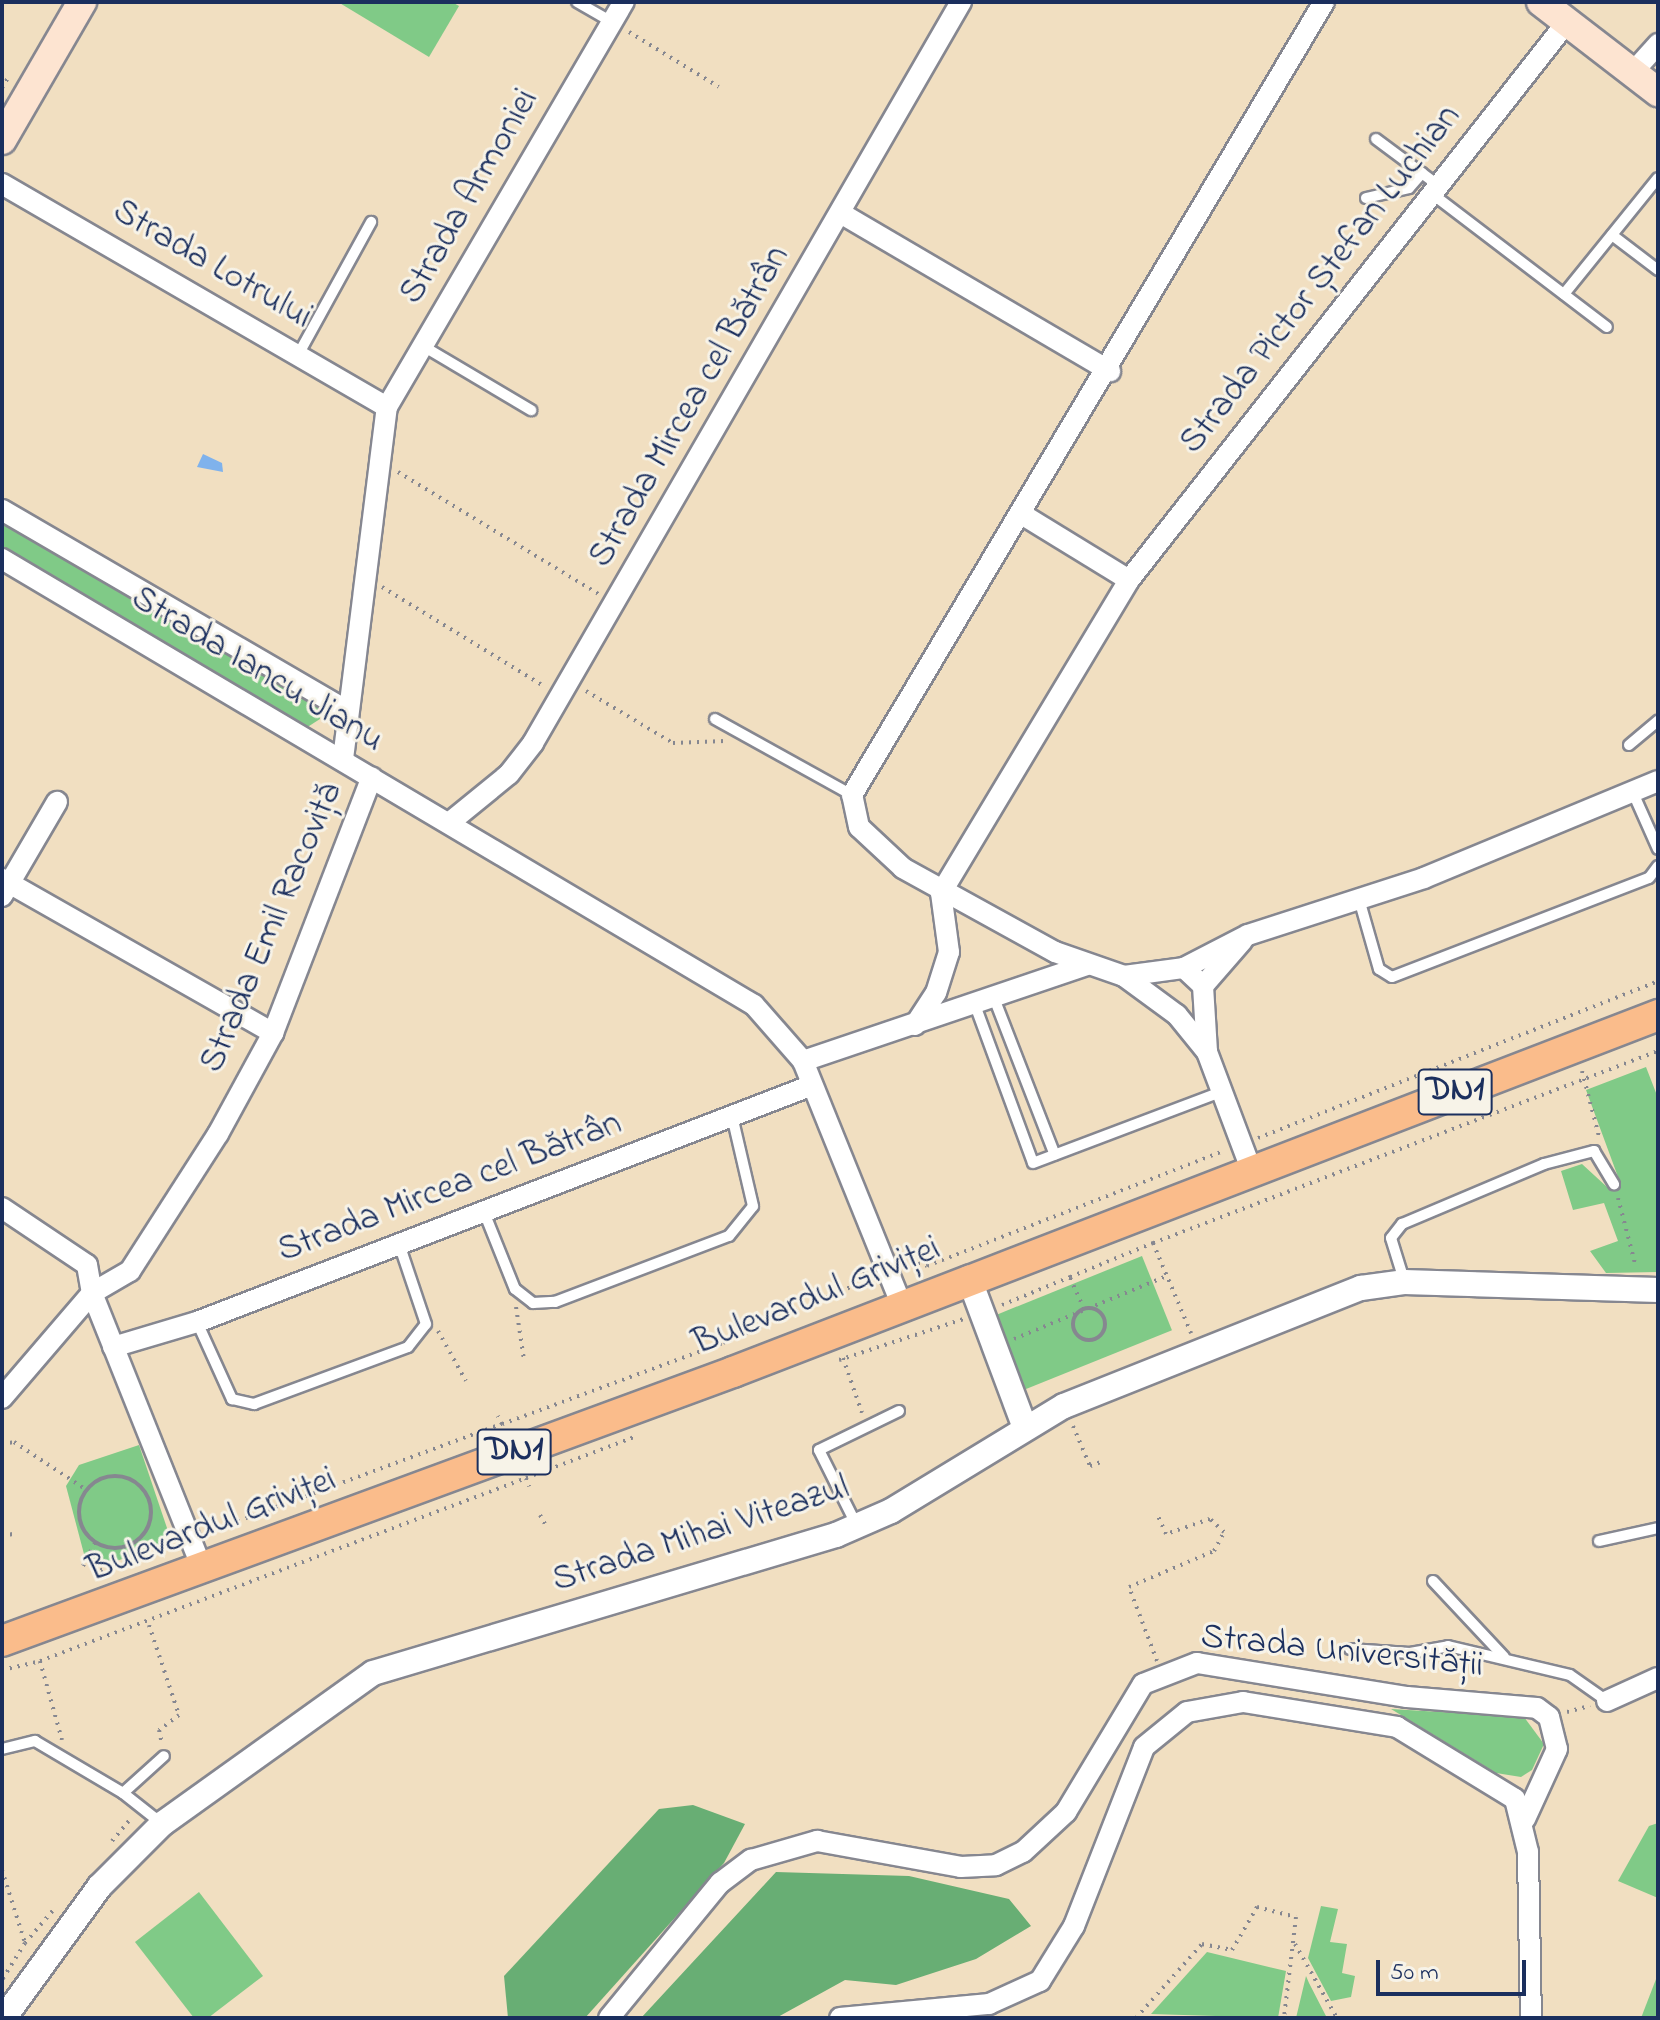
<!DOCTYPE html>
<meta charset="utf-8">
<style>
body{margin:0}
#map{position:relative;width:1660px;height:2020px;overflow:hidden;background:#f1dfc1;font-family:"Indie Flower",sans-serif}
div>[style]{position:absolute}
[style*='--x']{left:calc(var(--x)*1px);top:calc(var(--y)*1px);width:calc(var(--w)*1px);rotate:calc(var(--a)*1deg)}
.green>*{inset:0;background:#80ca87;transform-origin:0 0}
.forest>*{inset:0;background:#68ae74}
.water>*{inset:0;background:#7fb2ec}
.path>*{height:4px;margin-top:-2px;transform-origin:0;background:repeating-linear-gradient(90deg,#868790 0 2px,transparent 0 8px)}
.path>.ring{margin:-2px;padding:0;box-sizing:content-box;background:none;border:4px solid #868790;border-radius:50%}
.roads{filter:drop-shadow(2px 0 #868790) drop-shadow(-2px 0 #868790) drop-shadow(0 2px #868790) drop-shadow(0 -2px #868790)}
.service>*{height:10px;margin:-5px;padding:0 5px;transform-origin:5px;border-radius:5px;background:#fff}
.minor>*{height:20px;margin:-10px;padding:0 10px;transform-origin:10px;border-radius:10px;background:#fff}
.tertiary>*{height:24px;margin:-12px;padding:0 12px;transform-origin:12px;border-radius:12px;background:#fff}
.secondary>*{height:28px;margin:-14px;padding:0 14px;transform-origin:14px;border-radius:14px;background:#fde4d1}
.primary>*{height:30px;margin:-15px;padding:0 15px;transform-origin:15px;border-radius:15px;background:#fabc8b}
span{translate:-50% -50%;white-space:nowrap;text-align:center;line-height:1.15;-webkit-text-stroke:6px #f7f3e8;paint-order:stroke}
.shield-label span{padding:2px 6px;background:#f7f3e8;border:2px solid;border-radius:6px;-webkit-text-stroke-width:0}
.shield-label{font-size:34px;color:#1b2f5e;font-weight:700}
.street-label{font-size:36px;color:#1b2f5e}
.frame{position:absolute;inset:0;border:4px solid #1b2f5e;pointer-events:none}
.scale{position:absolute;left:1376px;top:1960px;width:150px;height:36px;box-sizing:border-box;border:4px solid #1b2f5e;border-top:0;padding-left:10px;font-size:24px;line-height:28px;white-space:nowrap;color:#1b2f5e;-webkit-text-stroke:6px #f7f3e8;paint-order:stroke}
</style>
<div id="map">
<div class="green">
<div style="clip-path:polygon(338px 2px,452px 2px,459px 6px,429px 57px)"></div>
<div style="clip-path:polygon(2px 515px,320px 706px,320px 719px,306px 728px,2px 552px)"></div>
<div style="clip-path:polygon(1646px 1067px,1658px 1098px,1658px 1272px,1606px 1273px,1590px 1251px,1618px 1241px,1604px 1203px,1573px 1210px,1561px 1171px,1582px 1164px,1607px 1187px,1621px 1185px,1586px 1090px)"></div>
<div style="left:1142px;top:1256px;width:80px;height:158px;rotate:68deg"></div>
<div style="clip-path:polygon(139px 1445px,167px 1528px,162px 1546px,104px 1565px,84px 1554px,66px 1486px,79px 1465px)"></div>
<div style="clip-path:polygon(1391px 1709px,1524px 1717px,1544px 1744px,1532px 1770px,1521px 1777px,1496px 1773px)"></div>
<div style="clip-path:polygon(1658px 1823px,1658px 1898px,1618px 1881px,1649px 1826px)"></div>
<div style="clip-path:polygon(199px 1892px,263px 1976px,208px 2018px,194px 2018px,135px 1942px)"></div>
<div style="clip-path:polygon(1321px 1906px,1338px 1909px,1330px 1942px,1347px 1944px,1342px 1973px,1355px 1976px,1351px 1997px,1331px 2001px,1308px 1958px)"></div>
<div style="clip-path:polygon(1207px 1952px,1286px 1971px,1278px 2018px,1151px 2014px)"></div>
<div style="clip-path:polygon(1658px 1974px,1658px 2018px,1641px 2018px)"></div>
<div style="clip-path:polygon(1306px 1976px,1309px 1983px,1327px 2018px,1296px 2018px)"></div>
</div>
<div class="forest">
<div style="clip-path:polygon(693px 1805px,745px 1824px,724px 1863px,585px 2018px,508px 2018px,504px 1976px,659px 1809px)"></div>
<div style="clip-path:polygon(776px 1872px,909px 1876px,1009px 1899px,1031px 1926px,976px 1959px,896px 1985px,845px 1980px,776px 2018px,641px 2018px)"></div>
</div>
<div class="water">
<div style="clip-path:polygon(203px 454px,222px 463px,223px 472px,197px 467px)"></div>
</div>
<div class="path">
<div style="--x:629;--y:32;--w:105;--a:31.4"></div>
<div style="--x:2;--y:88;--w:14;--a:-60"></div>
<div style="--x:398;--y:472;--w:235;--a:31.3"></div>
<div style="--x:382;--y:587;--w:191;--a:31.5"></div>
<div style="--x:586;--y:691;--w:101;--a:30.9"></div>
<div style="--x:673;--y:743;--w:52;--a:-2.2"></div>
<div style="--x:1582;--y:1071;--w:71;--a:75.4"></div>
<div style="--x:1258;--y:1138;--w:430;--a:-21.4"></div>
<div style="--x:1618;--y:1198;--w:71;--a:75.4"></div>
<div style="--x:1153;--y:1243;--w:540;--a:-20.82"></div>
<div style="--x:903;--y:1258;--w:25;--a:18"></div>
<div style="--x:927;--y:1266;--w:318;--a:-21.2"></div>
<div style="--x:1002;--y:1305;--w:74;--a:-22.4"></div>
<div style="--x:516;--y:1307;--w:54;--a:81.4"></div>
<div class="ring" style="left:1073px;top:1308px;width:28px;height:28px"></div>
<div style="--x:1084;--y:1309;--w:35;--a:-114"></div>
<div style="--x:1070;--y:1277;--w:90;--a:-22.3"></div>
<div style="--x:1153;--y:1243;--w:98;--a:67.1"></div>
<div style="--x:438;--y:1331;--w:57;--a:60.8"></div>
<div style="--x:1014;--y:1339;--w:165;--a:-22.4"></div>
<div style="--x:843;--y:1358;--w:58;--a:70.9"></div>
<div style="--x:839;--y:1360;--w:132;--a:-18.2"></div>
<div style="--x:502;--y:1424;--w:235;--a:-20.1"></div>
<div style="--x:723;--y:1343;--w:142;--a:-23.7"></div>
<div style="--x:853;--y:1286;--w:23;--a:-49"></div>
<div style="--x:1073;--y:1426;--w:43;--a:67"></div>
<div style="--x:1090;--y:1466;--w:12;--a:-20"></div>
<div style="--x:2;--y:1444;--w:12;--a:-9"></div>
<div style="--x:14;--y:1442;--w:85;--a:33.5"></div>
<div class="ring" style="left:79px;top:1476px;width:68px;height:68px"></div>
<div style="--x:526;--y:1478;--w:119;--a:-20.7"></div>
<div style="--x:540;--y:1515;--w:10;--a:61"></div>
<div style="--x:208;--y:1532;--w:313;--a:-20.2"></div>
<div style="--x:502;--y:1424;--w:9;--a:-117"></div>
<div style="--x:2;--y:1536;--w:11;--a:-10"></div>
<div style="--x:83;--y:1566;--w:26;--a:-62"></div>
<div style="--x:93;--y:1573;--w:86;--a:-19.1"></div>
<div style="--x:149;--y:1625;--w:95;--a:71.6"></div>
<div style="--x:179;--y:1715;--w:25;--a:143"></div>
<div style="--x:159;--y:1730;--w:14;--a:78"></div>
<div style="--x:1157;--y:1661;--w:79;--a:-110.7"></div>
<div style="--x:1129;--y:1587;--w:92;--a:-23"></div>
<div style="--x:1214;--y:1551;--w:21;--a:-62"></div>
<div style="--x:1224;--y:1532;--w:19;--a:-137"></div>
<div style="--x:1210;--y:1519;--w:46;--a:161.2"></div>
<div style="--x:1166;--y:1534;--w:22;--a:-114"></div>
<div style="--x:2;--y:1670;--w:39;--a:-13"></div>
<div style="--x:1567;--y:1712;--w:24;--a:-15"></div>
<div style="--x:62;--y:1740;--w:82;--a:-105.6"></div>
<div style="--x:40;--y:1661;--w:519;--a:-20.63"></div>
<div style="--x:526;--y:1478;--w:9;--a:69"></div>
<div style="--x:112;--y:1841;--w:31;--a:-50"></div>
<div style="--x:2;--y:1870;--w:77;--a:72.5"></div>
<div style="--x:25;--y:1943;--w:44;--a:121.9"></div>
<div style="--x:25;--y:1943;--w:46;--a:-49.4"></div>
<div style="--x:1295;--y:1944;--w:85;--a:60.4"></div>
<div style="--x:1136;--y:2018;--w:99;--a:-48.3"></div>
<div style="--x:1202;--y:1944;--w:31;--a:11"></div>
<div style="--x:1232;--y:1950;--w:50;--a:-59.8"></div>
<div style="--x:1257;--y:1907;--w:40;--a:14.4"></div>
<div style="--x:1296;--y:1917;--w:102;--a:96.8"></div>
</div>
<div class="roads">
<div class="service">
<div style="--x:577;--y:2;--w:40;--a:29.7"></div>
<div style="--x:1376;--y:139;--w:77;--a:36.6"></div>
<div style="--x:1431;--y:193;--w:221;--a:37.3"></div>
<div style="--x:1366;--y:198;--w:44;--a:-13.1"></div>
<div style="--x:1409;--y:188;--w:20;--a:-49"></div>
<div style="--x:1612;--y:235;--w:58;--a:37.3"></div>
<div style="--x:1564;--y:294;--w:149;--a:-51"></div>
<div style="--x:423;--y:346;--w:126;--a:30.7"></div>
<div style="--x:298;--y:355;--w:152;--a:-61.2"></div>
<div style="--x:715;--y:719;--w:157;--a:29"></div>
<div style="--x:1629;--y:745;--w:38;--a:-40"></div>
<div style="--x:1634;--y:795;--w:59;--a:66"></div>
<div style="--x:1359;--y:899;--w:73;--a:74.1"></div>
<div style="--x:1379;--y:969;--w:15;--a:32"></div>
<div style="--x:1392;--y:977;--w:275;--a:-21.1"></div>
<div style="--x:1649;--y:878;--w:15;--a:-53"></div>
<div style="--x:994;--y:998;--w:168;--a:68.8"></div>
<div style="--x:975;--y:1005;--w:168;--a:69.8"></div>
<div style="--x:1033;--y:1163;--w:201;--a:-20.7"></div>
<div style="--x:484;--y:1212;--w:83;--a:68.1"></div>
<div style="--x:515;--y:1289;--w:23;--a:38"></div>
<div style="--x:533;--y:1303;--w:22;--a:-3"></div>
<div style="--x:555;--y:1302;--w:186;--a:-20.8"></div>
<div style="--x:729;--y:1236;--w:38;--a:-51"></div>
<div style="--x:753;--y:1206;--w:92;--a:-103.1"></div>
<div style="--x:1404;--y:1280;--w:44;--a:-107.2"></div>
<div style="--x:1391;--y:1238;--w:18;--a:-52"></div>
<div style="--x:1402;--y:1224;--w:154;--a:-22.9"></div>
<div style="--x:1544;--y:1164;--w:52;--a:-14.6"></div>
<div style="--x:1594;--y:1151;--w:39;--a:59"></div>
<div style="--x:197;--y:1322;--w:85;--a:65.6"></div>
<div style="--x:232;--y:1399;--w:23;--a:13"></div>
<div style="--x:254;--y:1404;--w:164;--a:-20.3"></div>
<div style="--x:408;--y:1347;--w:29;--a:-52"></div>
<div style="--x:426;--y:1324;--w:84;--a:-108.6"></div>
<div style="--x:857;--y:1526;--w:85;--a:-116.6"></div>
<div style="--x:819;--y:1450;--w:89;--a:-26"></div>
<div style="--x:1599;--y:1541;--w:60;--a:-12.4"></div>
<div style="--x:1433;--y:1581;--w:104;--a:46.9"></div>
<div style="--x:1350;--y:1649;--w:60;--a:3.8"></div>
<div style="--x:1410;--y:1653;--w:39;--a:-10"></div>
<div style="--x:1448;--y:1646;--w:125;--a:13.4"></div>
<div style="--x:1570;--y:1675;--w:45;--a:35.1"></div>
<div style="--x:2;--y:1749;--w:34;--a:-14"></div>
<div style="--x:35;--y:1741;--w:102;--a:30.6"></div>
<div style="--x:161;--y:1823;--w:48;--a:-141.7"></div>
<div style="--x:123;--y:1793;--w:55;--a:-42.1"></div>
</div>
<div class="minor">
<div style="--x:1633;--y:72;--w:38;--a:-48"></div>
<div style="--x:2;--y:184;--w:445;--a:30.1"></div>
<div style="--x:842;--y:214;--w:311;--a:30.4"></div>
<div style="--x:2;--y:510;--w:400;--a:30.2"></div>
<div style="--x:1023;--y:515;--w:124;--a:31.5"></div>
<div style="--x:2;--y:559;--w:874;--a:30.67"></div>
<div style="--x:754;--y:1005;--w:74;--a:48.8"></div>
<div style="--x:803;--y:1061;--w:261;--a:68"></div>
<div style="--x:343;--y:759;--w:355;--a:-82.9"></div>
<div style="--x:387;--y:407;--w:469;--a:-59.7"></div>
<div style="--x:449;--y:823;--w:77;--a:-39.2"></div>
<div style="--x:509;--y:774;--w:39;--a:-52"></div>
<div style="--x:533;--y:743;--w:856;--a:-59.99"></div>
<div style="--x:2;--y:879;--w:312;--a:29.6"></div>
<div style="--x:2;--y:896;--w:109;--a:-59.7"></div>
<div style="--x:1184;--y:968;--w:26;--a:43"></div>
<div style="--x:1203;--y:986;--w:66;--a:86.5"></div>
<div style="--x:1207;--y:1052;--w:125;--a:69.4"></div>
<div style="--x:1124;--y:976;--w:61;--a:-7.6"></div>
<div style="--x:1184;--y:968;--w:72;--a:-27.3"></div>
<div style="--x:1248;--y:935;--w:185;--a:-17.9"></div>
<div style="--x:1424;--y:878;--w:253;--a:-22.5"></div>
<div style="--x:1203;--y:986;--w:60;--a:-49.1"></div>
<div style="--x:915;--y:1025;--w:38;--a:-57"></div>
<div style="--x:936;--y:993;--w:43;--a:-72.4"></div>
<div style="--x:949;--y:952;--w:60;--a:-97.7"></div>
<div style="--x:941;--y:893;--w:365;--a:-59"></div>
<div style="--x:1129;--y:580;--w:709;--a:-51.87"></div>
<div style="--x:1207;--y:1052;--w:48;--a:-129"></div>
<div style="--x:1177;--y:1015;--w:66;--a:-143.7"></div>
<div style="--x:1124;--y:976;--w:73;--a:-160.8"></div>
<div style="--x:1055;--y:952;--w:174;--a:-151.1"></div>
<div style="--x:903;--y:868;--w:60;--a:-137"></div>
<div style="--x:859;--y:827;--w:33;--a:-102"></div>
<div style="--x:852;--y:795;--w:923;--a:-59.24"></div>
<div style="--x:803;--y:1061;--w:299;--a:-18.7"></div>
<div style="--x:2;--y:1208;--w:102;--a:33.8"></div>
<div style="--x:87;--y:1265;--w:28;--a:80"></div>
<div style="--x:92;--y:1293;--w:299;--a:68.2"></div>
<div style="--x:113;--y:1347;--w:88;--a:-16.6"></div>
<div style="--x:197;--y:1322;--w:657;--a:-21.06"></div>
<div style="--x:2;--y:1398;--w:138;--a:-49.4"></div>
<div style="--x:92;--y:1293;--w:44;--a:-30.1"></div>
<div style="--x:130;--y:1271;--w:163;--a:-57.3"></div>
<div style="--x:218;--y:1134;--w:115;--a:-61.4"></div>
<div style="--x:273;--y:1033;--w:274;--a:-68.9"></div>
<div style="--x:1607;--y:1701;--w:56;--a:-24.3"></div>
<div style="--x:609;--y:2018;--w:175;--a:-50.6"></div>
<div style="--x:720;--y:1883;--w:39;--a:-37"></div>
<div style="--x:751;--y:1860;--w:69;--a:-16.1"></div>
<div style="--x:817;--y:1841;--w:146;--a:10.2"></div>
<div style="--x:961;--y:1867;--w:35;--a:-3"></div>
<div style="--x:996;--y:1865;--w:30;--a:-26"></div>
<div style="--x:1023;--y:1852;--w:59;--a:-42.9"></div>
<div style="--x:1066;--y:1812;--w:149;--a:-59"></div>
<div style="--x:1143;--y:1684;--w:58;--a:-21.3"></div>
<div style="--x:1197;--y:1663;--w:213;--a:9.2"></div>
<div style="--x:1407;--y:1697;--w:130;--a:4.8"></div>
<div style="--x:1537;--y:1708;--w:15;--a:37"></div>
<div style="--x:1549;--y:1717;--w:33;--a:76"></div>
<div style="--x:1557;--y:1749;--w:77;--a:114.6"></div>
<div style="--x:840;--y:2018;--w:150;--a:-5.4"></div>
<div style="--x:989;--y:2004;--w:56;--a:-24.3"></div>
<div style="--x:1040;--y:1981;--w:65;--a:-58.3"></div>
<div style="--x:1074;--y:1926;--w:192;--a:-68.6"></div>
<div style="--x:1144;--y:1747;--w:55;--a:-39.1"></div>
<div style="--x:1187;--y:1712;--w:57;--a:-10.1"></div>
<div style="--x:1243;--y:1702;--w:156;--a:9.2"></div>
<div style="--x:1397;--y:1727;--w:138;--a:31.4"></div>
<div style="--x:1515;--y:1799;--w:55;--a:76.2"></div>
<div style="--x:1528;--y:1852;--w:166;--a:89"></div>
</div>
<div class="tertiary">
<div style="--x:969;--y:1278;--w:157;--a:69.5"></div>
<div style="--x:4;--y:2018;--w:163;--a:-54"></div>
<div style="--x:100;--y:1886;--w:88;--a:-45"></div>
<div style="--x:162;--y:1824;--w:259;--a:-35.6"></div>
<div style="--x:373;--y:1673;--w:483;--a:-16.6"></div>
<div style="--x:836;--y:1535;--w:60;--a:-23.6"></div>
<div style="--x:891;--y:1511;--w:202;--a:-31.3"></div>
<div style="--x:1064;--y:1406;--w:320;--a:-21.7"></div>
<div style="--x:1361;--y:1288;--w:43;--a:-7.9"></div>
<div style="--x:1404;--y:1282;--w:254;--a:1.8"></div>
</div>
<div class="secondary">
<div style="--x:1541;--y:2;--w:148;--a:37.6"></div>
<div style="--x:2;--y:140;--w:160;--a:-59.9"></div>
</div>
<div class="primary">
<div style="--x:2;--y:1641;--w:779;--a:-20.2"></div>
<div style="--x:733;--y:1372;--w:992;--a:-21.1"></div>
</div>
</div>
<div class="shield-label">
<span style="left:1455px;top:1092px">DN1</span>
<span style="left:514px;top:1452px">DN1</span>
</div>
<div class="street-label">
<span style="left:470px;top:197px;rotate:-60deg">Strada Armoniei</span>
<span style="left:212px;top:265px;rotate:30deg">Strada Lotrului</span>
<span style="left:1321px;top:280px;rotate:-52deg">Strada Pictor Ștefan Luchian</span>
<span style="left:690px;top:407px;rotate:-60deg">Strada Mircea cel Bătrân</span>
<span style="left:257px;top:670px;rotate:31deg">Strada Iancu Jianu</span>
<span style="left:272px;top:928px;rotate:-67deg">Strada Emil Racoviță</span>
<span style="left:450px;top:1188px;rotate:-21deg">Strada Mircea cel Bătrân</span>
<span style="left:817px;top:1297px;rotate:-22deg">Bulevardul Griviței</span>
<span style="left:212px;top:1526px;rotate:-21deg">Bulevardul Griviței</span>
<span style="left:701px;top:1535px;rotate:-18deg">Strada Mihai Viteazul</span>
<span style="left:1342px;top:1652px;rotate:6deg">Strada Universității</span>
</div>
<div class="frame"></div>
<div class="scale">50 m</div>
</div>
